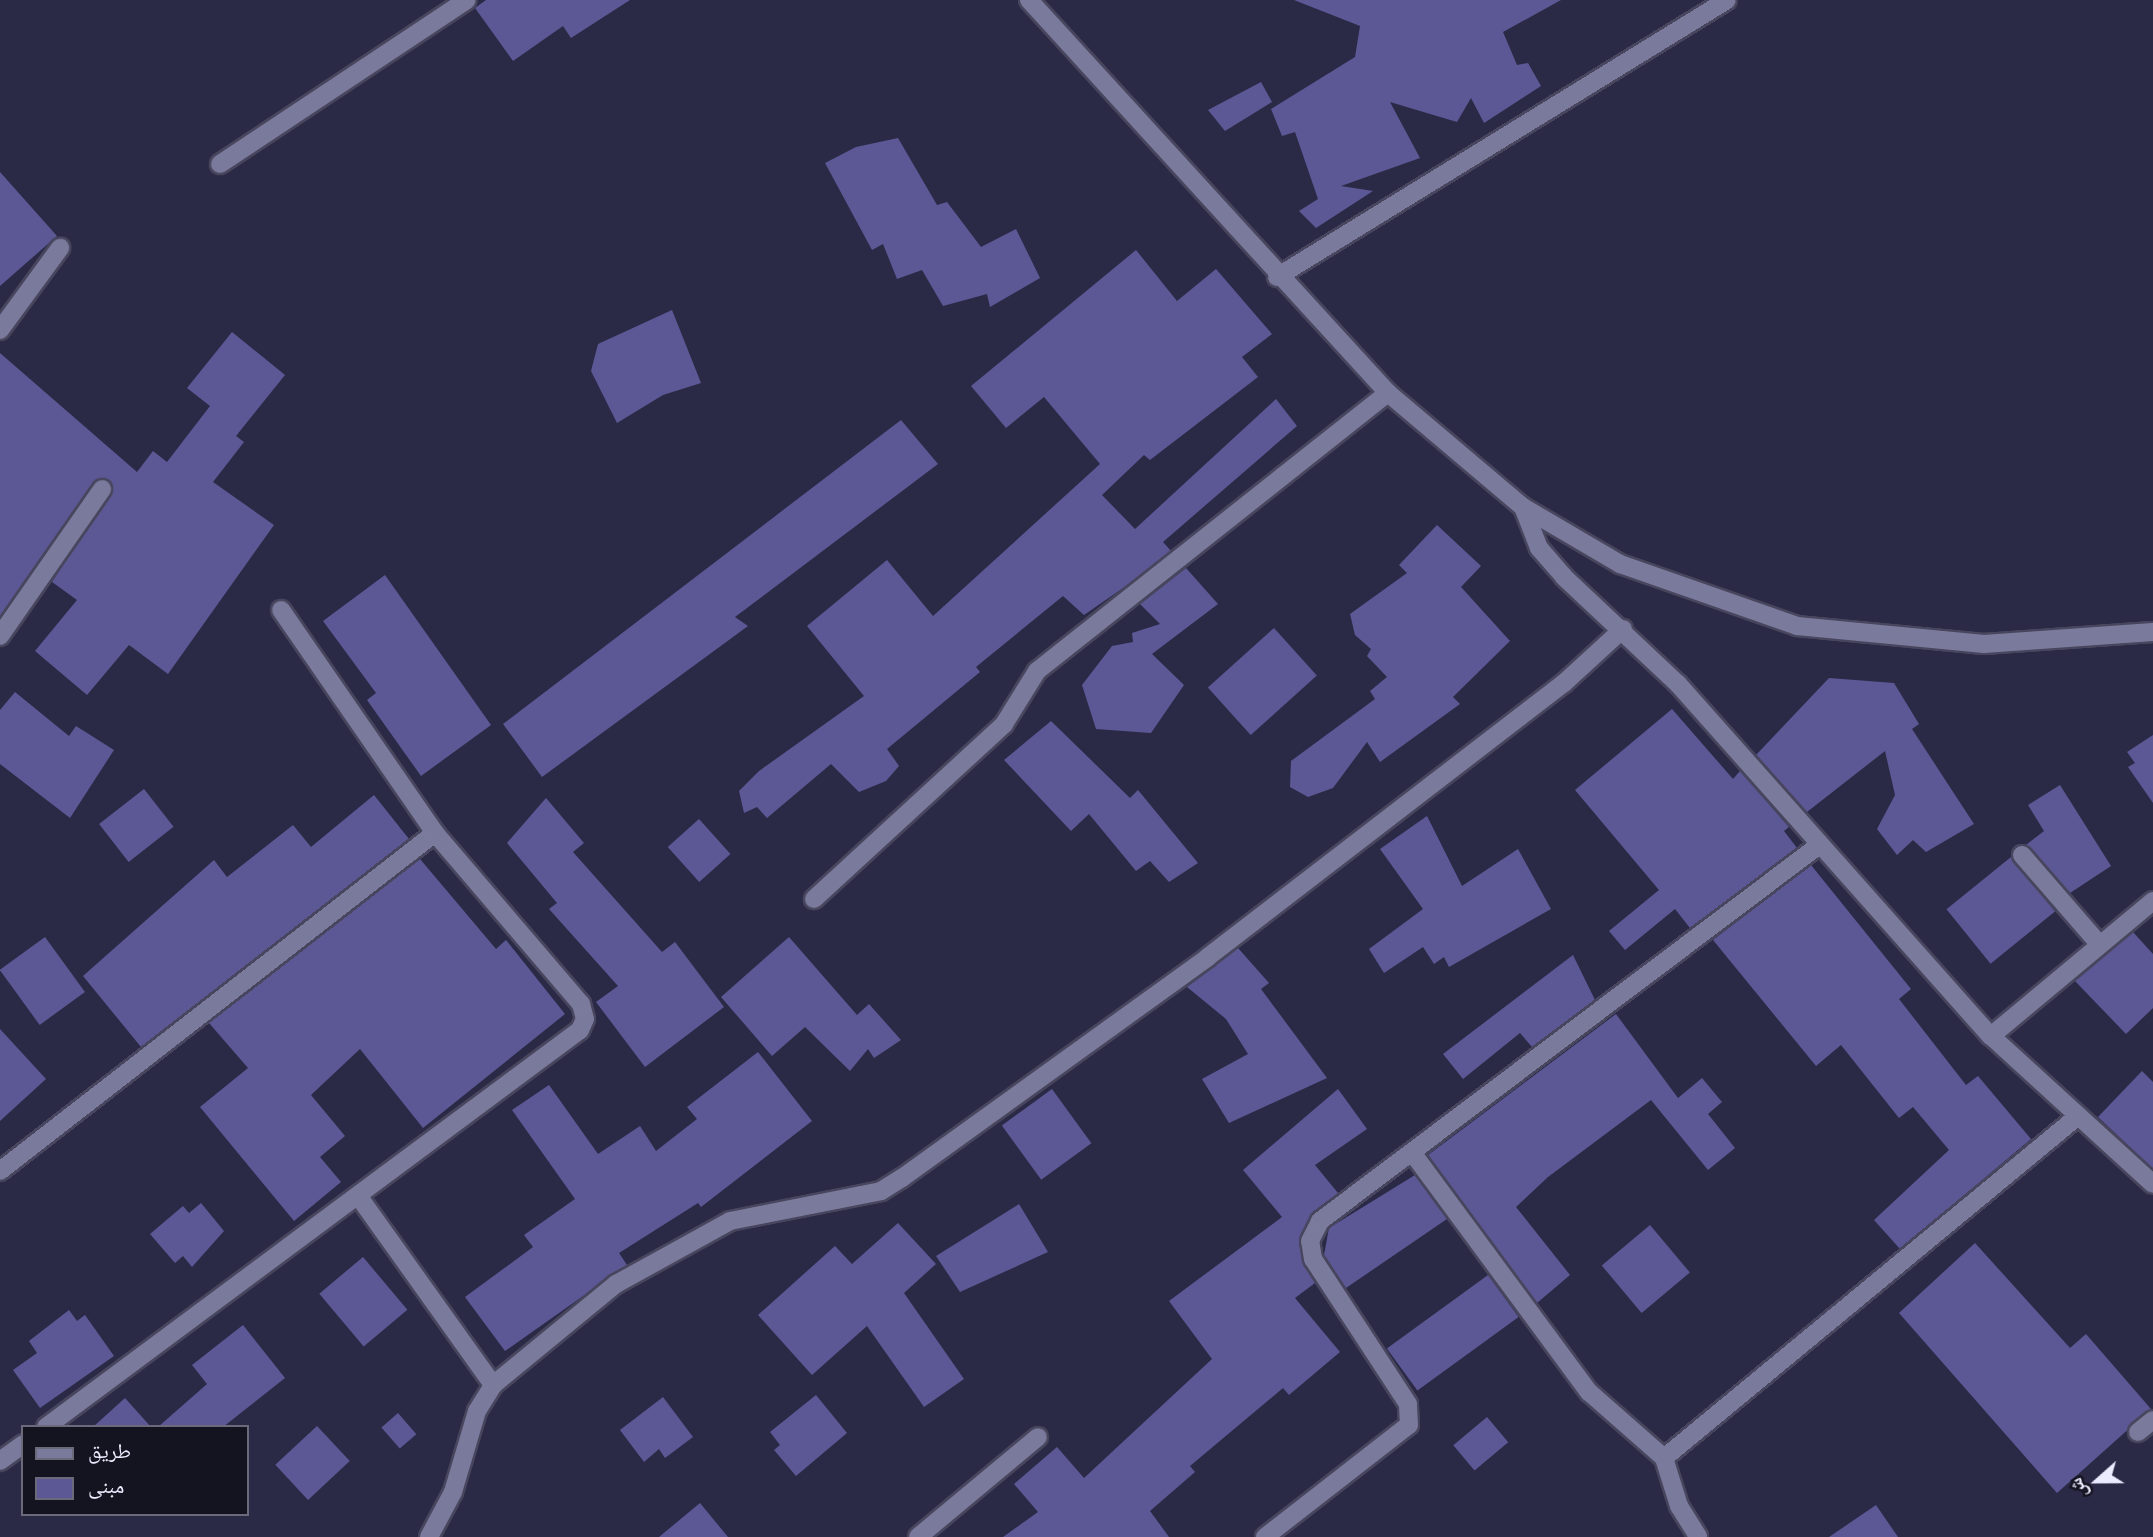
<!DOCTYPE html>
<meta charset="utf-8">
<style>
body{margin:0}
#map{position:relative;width:2153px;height:1537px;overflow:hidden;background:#2b2a46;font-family:"Golos Text","Noto Naskh Arabic",sans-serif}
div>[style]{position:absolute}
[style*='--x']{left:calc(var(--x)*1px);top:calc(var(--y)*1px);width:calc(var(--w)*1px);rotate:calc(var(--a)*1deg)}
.building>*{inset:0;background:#5b5895;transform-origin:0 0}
.roads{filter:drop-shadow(2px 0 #48465e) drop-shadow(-2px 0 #48465e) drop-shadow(0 2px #48465e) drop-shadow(0 -2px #48465e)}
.minor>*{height:18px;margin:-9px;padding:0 9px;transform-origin:9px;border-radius:9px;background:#7a7b9c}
.secondary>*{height:18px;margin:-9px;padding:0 9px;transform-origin:9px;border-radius:9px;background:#7a7b9c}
span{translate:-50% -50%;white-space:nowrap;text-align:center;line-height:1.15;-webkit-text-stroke:6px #141421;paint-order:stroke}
.legend{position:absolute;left:21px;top:1425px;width:228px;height:91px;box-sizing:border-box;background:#141421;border:2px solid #6a6a7a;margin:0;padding:9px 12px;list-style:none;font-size:21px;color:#ebecff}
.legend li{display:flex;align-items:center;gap:14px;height:35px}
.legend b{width:35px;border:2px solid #6a6a7a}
.north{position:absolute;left:2062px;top:1446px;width:70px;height:70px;-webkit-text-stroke:5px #141421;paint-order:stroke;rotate:249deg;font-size:19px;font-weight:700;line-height:28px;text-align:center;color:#ebecff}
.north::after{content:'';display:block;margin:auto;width:24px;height:32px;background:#ebecff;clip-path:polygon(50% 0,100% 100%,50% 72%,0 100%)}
</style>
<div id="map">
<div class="building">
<div style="clip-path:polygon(486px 0,630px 0,571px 38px,563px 26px,513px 61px,475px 8px)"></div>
<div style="clip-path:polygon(1294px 0,1561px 0,1503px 32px,1517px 65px,1528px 63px,1541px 86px,1484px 123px,1471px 98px,1457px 122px,1390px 102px,1420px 158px,1341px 186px,1373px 191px,1316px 228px,1299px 211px,1318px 199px,1295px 132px,1282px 136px,1271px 109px,1355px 57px,1360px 26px)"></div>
<div style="clip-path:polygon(1261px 82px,1272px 102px,1225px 131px,1208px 110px)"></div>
<div style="clip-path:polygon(898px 138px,937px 205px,947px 202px,981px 247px,1016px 229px,1040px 278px,990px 307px,987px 294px,943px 306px,922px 270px,897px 279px,883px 244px,872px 250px,825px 163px,856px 147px)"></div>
<div style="clip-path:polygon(0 172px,57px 236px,0 286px)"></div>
<div style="clip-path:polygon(1136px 250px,1177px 301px,1216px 269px,1272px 334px,1242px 357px,1258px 377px,1150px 460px,1144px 455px,1102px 495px,1135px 529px,1276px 399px,1297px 426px,1163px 542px,1171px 551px,1126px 586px,1084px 615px,1063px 596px,976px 667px,980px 672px,887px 749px,899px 766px,886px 781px,859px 792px,831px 764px,767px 818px,757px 807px,744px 813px,739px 791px,759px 771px,864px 696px,807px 626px,887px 560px,933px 616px,1100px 464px,1044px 397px,1006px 428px,971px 386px)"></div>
<div style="clip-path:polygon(672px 310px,701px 383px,663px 395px,617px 423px,591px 371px,598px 344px)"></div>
<div style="clip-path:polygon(232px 332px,285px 375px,236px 436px,244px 442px,213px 482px,274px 525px,168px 674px,129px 645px,87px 695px,35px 651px,77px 600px,52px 582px,112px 485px,104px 478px,93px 483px,0 616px,0 353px,137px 472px,153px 451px,167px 462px,210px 406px,187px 388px)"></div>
<div style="clip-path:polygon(901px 420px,938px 464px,735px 617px,748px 626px,542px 777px,503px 724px)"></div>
<div style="clip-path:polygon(1437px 525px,1481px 566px,1461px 587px,1510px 641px,1453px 697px,1460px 704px,1380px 762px,1367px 742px,1333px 788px,1308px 797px,1290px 787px,1291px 761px,1375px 699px,1370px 691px,1387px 677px,1367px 656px,1371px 649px,1355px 635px,1350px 614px,1407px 573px,1399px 565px)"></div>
<div style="clip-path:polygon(1186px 568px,1218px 604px,1152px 654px,1184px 685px,1151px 733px,1096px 729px,1082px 685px,1112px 646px,1133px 642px,1132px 633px,1160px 624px,1140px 604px)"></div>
<div style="clip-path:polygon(385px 575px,491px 725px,421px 776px,367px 700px,376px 693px,323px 621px)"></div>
<div style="left:1274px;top:628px;width:64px;height:89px;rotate:48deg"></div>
<div style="clip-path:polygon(1829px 678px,1894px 683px,1919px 724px,1912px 729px,1974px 824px,1926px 852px,1913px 840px,1897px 855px,1877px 829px,1895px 795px,1885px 751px,1807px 812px,1756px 755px)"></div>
<div style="clip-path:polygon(15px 692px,69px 736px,76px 726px,114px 750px,70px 818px,0 764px,0 710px)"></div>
<div style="clip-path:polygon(1672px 709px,1733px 779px,1740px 771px,1789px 827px,1784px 831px,1797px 848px,1690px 928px,1675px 909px,1625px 950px,1609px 931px,1659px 890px,1575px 790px)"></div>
<div style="clip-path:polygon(1051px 721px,1130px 798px,1138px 790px,1198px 863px,1169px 882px,1150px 861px,1136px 871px,1089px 814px,1071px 831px,1004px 760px)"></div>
<div style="clip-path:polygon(2153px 735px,2153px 803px,2128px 767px,2135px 763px,2127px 752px)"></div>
<div style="clip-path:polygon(2060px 785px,2111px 866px,2070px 893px,2026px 845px,2044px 831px,2028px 805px)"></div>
<div style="left:144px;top:789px;width:48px;height:57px;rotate:52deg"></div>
<div style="clip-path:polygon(374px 795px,409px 839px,141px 1047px,83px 976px,214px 860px,227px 877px,293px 825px,311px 847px)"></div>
<div style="clip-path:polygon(546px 798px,584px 843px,573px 852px,662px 952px,675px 942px,724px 1007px,645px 1067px,596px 1002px,618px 986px,549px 909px,557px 903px,507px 843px)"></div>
<div style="clip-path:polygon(1427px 816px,1462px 886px,1518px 849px,1551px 909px,1449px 967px,1444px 957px,1434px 964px,1423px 947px,1384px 973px,1369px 949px,1423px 909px,1380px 849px)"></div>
<div style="left:699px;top:819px;width:47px;height:42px;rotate:48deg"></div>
<div style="left:2011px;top:857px;width:70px;height:83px;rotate:51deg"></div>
<div style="clip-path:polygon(420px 859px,496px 949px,506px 940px,565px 1014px,423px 1128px,360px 1049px,311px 1095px,345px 1136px,320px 1157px,341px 1182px,294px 1221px,200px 1107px,248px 1068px,209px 1023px)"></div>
<div style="clip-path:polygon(1811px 865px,1911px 989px,1899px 999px,1966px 1085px,1978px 1076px,2031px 1139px,1900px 1249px,1874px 1220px,1949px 1150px,1913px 1107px,1899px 1118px,1841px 1045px,1816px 1066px,1713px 940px)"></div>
<div style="clip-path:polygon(2133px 932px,2153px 954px,2153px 1008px,2126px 1034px,2075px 981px)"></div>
<div style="left:45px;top:937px;width:68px;height:56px;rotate:54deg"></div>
<div style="clip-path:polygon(789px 937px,857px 1015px,869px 1004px,901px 1040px,874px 1058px,868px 1049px,850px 1071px,805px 1027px,772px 1056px,721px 997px)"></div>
<div style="clip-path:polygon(1238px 948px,1269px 983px,1261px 989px,1327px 1078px,1229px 1123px,1202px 1079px,1248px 1054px,1226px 1019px,1187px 987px)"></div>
<div style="clip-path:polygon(1573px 955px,1595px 1000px,1532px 1047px,1520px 1033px,1463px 1079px,1443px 1054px)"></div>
<div style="clip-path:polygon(1616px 1014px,1678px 1098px,1702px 1078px,1722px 1102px,1708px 1114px,1735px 1148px,1708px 1170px,1651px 1100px,1548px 1177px,1516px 1207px,1570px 1275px,1537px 1303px,1428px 1155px)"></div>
<div style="clip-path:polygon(0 1029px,46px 1079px,0 1121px)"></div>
<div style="clip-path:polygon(758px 1052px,812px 1121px,701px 1207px,698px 1203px,619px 1253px,627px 1265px,505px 1351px,465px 1297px,533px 1247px,524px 1235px,575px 1199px,512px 1110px,549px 1085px,598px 1154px,640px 1126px,656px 1151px,697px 1119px,687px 1107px)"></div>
<div style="clip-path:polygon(2142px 1071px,2153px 1082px,2153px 1169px,2098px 1117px)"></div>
<div style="left:1052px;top:1089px;width:67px;height:62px;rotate:54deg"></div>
<div style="clip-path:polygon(1338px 1089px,1367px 1129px,1315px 1165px,1338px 1193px,1313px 1212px,1300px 1236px,1302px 1261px,1315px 1283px,1295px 1298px,1340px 1352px,1289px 1395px,1283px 1388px,1190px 1466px,1195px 1472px,1150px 1511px,1169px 1537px,1003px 1537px,1038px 1512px,1014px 1484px,1057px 1447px,1084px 1478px,1212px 1359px,1169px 1301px,1282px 1217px,1243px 1170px)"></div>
<div style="clip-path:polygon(1415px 1175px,1447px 1219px,1346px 1288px,1324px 1255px,1329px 1228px)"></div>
<div style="clip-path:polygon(201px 1203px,224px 1231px,192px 1267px,183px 1256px,175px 1263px,150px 1234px,183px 1206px,189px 1213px)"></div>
<div style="clip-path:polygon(1019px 1204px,1048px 1252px,960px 1292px,936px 1256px)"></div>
<div style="clip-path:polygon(898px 1223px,936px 1264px,904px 1293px,964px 1379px,924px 1407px,867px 1326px,812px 1375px,758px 1315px,835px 1246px,852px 1264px)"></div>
<div style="left:1650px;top:1225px;width:62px;height:63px;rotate:50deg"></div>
<div style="clip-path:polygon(1975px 1243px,2070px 1348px,2086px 1334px,2151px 1409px,2057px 1493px,1899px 1313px)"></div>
<div style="left:363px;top:1257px;width:69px;height:57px;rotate:50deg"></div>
<div style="left:1488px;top:1275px;width:52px;height:125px;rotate:54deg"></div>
<div style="clip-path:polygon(69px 1310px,77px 1321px,85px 1315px,114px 1356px,40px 1408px,13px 1370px,37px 1353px,29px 1341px)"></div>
<div style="clip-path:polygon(243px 1325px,285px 1378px,223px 1427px,158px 1427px,207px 1384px,192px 1365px)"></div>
<div style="clip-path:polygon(816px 1395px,847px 1433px,796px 1476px,774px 1450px,780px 1445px,770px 1432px)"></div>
<div style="clip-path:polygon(663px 1397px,693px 1437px,665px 1458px,659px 1449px,644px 1462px,620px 1430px)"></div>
<div style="clip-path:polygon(125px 1398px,151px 1427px,93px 1427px)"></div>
<div style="left:398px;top:1413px;width:28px;height:22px;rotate:49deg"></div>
<div style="left:1487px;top:1417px;width:33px;height:44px;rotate:50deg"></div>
<div style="left:317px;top:1426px;width:48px;height:57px;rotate:47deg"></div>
<div style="clip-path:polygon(700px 1503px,728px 1537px,659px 1537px)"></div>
<div style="clip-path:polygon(1876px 1505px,1898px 1537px,1829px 1537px)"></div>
</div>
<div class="roads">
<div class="minor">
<div style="--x:220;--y:164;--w:296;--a:-33.6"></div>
<div style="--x:1277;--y:277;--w:528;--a:-31.61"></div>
<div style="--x:0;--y:330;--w:102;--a:-53.8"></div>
<div style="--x:1523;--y:507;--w:44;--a:68.7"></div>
<div style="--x:1539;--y:548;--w:38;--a:49"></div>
<div style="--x:1564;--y:577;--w:156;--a:43.2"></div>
<div style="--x:1678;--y:684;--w:471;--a:48.4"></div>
<div style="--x:1991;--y:1036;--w:219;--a:42.4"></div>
<div style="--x:0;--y:636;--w:179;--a:-55.2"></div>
<div style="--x:2022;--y:855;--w:118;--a:49.1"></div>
<div style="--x:814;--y:899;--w:258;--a:-42.6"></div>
<div style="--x:1004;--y:724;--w:62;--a:-58.1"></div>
<div style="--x:1037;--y:671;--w:448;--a:-38.4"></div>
<div style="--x:1991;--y:1036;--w:211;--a:-39.8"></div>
<div style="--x:1414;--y:1155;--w:295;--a:53.6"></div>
<div style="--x:1589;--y:1392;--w:100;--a:41.3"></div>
<div style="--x:1664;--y:1458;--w:50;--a:72.6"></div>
<div style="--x:1679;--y:1506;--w:36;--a:58"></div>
<div style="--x:0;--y:1171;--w:551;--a:-37.85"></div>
<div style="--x:435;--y:833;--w:271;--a:-124.6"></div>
<div style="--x:359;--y:1197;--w:231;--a:54.5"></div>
<div style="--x:46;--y:1427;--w:665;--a:-36.63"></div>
<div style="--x:580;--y:1030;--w:12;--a:-66"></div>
<div style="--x:585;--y:1019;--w:16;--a:-105"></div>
<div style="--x:581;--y:1004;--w:225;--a:-130.5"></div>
<div style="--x:2138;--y:1432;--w:19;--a:-39"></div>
<div style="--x:1664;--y:1458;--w:536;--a:-39.55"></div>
<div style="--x:0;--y:1461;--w:29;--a:-36"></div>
<div style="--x:429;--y:1537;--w:51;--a:-61.9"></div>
<div style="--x:453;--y:1492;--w:84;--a:-73.5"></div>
<div style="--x:477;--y:1411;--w:31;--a:-58"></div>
<div style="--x:493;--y:1385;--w:159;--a:-39.4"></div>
<div style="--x:616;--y:1284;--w:130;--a:-28.9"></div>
<div style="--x:730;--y:1221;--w:154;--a:-11.2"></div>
<div style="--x:881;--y:1191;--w:25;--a:-32"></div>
<div style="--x:902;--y:1178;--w:377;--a:-35.8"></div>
<div style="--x:1208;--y:957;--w:449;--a:-37.6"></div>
<div style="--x:1564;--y:683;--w:80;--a:-42.5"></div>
<div style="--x:918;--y:1537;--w:156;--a:-39.8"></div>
<div style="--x:1265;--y:1537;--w:182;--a:-37.9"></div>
<div style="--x:1409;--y:1425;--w:21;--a:-93"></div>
<div style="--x:1408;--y:1404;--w:173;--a:-123.2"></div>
<div style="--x:1313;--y:1259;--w:18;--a:-99"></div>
<div style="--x:1310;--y:1241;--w:22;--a:-63"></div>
<div style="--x:1320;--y:1221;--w:623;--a:-36.98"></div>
</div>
<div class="secondary">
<div style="--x:1029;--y:0;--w:532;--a:47.59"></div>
<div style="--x:1388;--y:393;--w:177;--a:40.2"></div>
<div style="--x:1523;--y:507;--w:113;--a:30.4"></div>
<div style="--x:1620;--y:564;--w:188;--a:19.3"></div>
<div style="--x:1797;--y:626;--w:188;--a:5.5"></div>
<div style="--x:1984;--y:644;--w:169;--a:-4.1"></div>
</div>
</div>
<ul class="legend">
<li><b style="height:9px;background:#7a7b9c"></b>طريق</li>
<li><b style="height:19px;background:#5b5895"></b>مبنى</li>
</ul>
<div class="north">ش</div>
</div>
